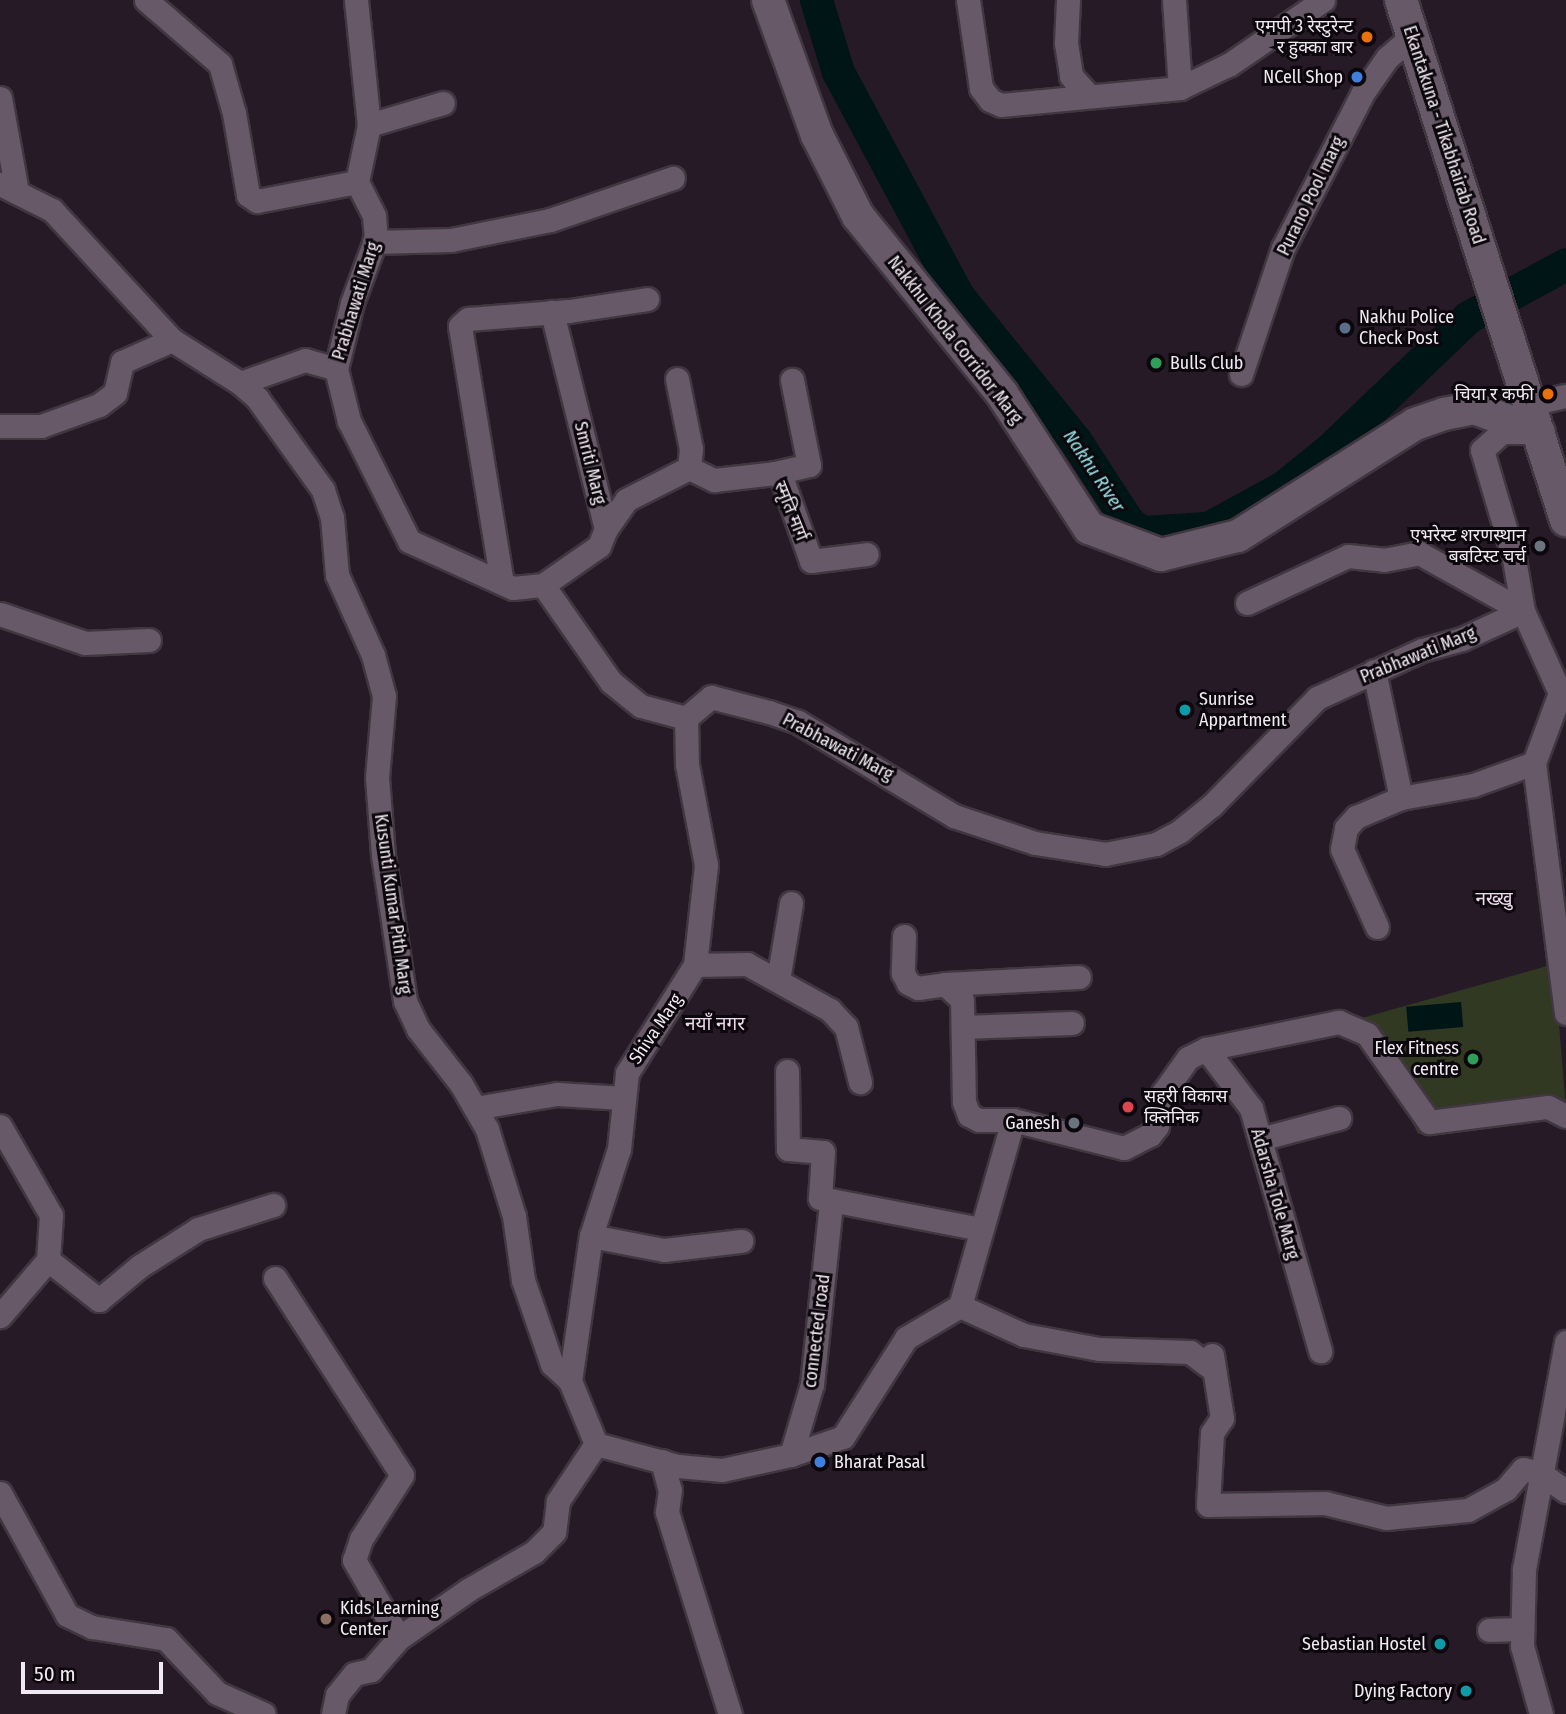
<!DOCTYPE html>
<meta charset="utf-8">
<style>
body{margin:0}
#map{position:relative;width:1566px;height:1714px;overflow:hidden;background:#261a26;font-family:"Fira Sans Condensed","Noto Sans Devanagari",sans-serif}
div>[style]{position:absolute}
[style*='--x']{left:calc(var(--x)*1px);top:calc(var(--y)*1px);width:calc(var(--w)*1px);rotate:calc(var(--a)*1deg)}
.green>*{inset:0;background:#323923}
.water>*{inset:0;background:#001516;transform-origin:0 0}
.river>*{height:33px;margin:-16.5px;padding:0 16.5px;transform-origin:16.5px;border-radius:16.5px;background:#001516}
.roads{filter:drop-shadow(2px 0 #403741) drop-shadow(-2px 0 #403741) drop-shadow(0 2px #403741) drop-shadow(0 -2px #403741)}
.street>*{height:23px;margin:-11.5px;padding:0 11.5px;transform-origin:11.5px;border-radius:11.5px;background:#675968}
.secondary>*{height:32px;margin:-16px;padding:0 16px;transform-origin:16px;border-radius:16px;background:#675968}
.dots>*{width:19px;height:19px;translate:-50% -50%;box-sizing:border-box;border:4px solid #0c070c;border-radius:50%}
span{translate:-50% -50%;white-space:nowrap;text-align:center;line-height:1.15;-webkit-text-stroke:6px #0c070c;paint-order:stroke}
.poi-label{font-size:18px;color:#f2eaf3}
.right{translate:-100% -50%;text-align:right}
.left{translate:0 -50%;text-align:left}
.street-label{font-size:18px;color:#f2eaf3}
.water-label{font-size:19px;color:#99e5e7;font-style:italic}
.neighbourhood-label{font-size:19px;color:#ebdbec}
.scale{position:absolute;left:21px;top:1662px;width:142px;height:32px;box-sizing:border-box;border:4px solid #f2eaf3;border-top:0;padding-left:9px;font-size:21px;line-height:24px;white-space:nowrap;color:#f2eaf3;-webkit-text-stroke:5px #0c070c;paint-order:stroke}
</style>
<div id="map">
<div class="green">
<div style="clip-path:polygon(1554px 964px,1566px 1109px,1418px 1134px,1362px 1018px)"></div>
</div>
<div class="water">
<div style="left:1461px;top:1002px;width:25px;height:55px;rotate:85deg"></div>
</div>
<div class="river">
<div style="--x:816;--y:0;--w:75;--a:73"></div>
<div style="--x:838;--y:72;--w:254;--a:61.8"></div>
<div style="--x:958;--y:296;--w:186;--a:50.9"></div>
<div style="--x:1075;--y:440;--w:99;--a:57"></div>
<div style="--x:1129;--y:523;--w:16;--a:35"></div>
<div style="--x:1142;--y:532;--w:66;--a:-3.5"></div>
<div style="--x:1208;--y:528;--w:85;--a:-28.7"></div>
<div style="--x:1283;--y:487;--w:60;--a:-39"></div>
<div style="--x:1330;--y:449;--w:191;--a:-43.7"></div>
<div style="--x:1468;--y:317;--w:111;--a:-28.4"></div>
</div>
<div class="roads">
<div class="street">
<div style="--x:146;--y:0;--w:98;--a:40.9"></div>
<div style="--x:220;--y:64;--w:51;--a:74.1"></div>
<div style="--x:234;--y:113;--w:83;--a:80.3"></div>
<div style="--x:248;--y:195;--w:11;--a:34"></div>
<div style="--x:257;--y:201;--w:102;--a:-10.8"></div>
<div style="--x:357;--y:182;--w:38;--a:63"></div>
<div style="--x:374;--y:216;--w:22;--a:85"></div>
<div style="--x:376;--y:238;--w:69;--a:110.3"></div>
<div style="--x:352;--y:303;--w:68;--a:103.6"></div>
<div style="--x:336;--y:369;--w:54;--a:76"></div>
<div style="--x:349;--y:421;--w:134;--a:63.4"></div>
<div style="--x:409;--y:541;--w:114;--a:24.3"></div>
<div style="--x:513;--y:588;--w:30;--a:-6"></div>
<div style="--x:543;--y:585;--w:118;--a:55"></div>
<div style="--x:611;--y:682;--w:38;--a:39"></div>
<div style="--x:641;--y:706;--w:47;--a:14.9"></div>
<div style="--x:686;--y:718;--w:33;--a:-40"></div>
<div style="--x:711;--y:697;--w:60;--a:14.5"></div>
<div style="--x:769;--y:712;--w:31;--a:19"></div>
<div style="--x:798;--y:722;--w:182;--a:31.1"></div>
<div style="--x:954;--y:816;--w:85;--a:18.4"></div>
<div style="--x:1035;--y:843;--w:71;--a:8.9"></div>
<div style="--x:1105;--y:854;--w:52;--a:-11.1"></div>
<div style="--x:1156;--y:844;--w:27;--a:-28"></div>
<div style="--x:1180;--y:831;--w:41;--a:-39.1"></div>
<div style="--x:1212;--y:805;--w:150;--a:-45.5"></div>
<div style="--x:1317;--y:698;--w:115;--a:-24.6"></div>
<div style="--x:1422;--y:650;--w:41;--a:-15.4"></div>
<div style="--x:1462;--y:639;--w:67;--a:-24.7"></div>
<div style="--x:356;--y:0;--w:126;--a:84.1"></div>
<div style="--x:369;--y:125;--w:58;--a:101.9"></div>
<div style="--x:968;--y:0;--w:89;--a:81.6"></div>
<div style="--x:981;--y:88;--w:15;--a:53"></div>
<div style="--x:990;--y:100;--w:12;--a:24"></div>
<div style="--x:1001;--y:105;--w:180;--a:-5.4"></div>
<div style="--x:1180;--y:88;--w:55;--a:-25.6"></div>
<div style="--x:1230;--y:64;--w:113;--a:-34.5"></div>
<div style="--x:1068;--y:0;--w:43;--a:92.7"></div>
<div style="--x:1066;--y:43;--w:33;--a:81"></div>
<div style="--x:1071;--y:76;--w:27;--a:48"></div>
<div style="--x:1174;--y:0;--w:88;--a:86.1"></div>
<div style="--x:0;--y:98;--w:96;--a:79.7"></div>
<div style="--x:369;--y:125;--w:77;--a:-16.6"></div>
<div style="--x:0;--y:184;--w:58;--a:26.6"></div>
<div style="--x:52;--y:210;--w:177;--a:47.3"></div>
<div style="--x:172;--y:340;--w:80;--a:32.3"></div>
<div style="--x:240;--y:383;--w:69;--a:-19.5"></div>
<div style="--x:305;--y:360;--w:32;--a:16"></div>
<div style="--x:374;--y:242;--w:77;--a:-1.5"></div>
<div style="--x:451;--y:240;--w:101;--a:-11.4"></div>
<div style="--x:550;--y:220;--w:130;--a:-18.9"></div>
<div style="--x:1241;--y:374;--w:133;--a:-71.6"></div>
<div style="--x:1283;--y:248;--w:173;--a:-62.8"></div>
<div style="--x:1362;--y:94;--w:44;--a:-55.2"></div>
<div style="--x:1387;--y:58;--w:33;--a:-41"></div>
<div style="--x:677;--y:379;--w:71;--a:78.7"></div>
<div style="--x:691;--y:449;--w:19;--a:96"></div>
<div style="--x:240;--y:383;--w:23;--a:41"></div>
<div style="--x:257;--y:398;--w:113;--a:54.3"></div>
<div style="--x:323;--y:490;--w:28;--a:72"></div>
<div style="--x:332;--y:517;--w:58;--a:85.1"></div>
<div style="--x:337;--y:575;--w:88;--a:65.8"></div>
<div style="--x:373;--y:655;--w:42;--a:75"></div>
<div style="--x:384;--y:696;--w:81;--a:94.9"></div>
<div style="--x:377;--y:777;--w:78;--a:85.6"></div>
<div style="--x:383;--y:855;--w:148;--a:81.4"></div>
<div style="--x:405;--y:1001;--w:31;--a:65"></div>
<div style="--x:418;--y:1029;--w:70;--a:52"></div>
<div style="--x:461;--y:1084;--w:52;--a:60"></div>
<div style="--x:487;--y:1129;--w:91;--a:72.8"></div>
<div style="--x:514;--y:1216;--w:65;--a:82"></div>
<div style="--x:523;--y:1280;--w:89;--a:71"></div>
<div style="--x:552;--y:1364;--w:25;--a:43"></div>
<div style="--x:570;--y:1381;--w:68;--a:67.6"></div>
<div style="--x:596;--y:1444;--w:69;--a:123.7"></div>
<div style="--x:558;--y:1501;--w:31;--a:97"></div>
<div style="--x:554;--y:1532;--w:28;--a:135"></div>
<div style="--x:534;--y:1552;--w:76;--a:150.1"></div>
<div style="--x:468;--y:1590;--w:84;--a:145.2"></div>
<div style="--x:399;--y:1638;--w:43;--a:131.2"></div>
<div style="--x:371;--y:1670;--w:17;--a:167"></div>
<div style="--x:354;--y:1674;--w:27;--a:129"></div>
<div style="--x:337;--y:1695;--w:19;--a:102"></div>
<div style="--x:1530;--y:404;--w:37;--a:-13"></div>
<div style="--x:0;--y:426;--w:41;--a:0"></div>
<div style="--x:41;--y:426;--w:62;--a:-19.9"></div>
<div style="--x:99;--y:405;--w:20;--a:-37"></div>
<div style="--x:115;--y:393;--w:32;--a:-77"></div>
<div style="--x:122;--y:362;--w:55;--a:-23.7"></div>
<div style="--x:1529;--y:432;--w:27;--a:180"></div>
<div style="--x:1502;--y:432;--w:27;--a:138"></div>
<div style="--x:1482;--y:450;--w:114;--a:73.6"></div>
<div style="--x:1514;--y:559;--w:53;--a:80.2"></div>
<div style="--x:1523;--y:611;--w:90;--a:65.7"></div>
<div style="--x:1560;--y:693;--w:75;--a:110.4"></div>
<div style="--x:1534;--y:763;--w:252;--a:82.7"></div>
<div style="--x:775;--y:473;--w:35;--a:-13"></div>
<div style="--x:809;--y:465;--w:87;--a:-101.3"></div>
<div style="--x:606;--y:529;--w:35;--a:-55"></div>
<div style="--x:626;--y:500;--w:71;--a:-26.9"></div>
<div style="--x:689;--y:468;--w:28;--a:26"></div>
<div style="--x:714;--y:480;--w:61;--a:-6.5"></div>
<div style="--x:775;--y:473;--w:9;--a:41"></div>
<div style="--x:782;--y:479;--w:87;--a:70.5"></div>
<div style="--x:811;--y:561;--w:56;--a:-7.1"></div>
<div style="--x:502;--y:583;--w:260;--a:-99.3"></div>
<div style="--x:460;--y:326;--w:11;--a:-41"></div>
<div style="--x:468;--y:319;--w:101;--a:-4.5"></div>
<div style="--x:569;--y:311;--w:79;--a:-8.7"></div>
<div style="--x:543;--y:585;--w:68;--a:-34.9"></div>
<div style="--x:599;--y:546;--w:18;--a:-68"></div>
<div style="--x:606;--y:529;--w:224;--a:-104"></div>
<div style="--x:1247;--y:603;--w:111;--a:-25"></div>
<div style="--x:1348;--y:556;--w:36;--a:6"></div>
<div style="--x:1384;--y:560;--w:36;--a:-11"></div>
<div style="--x:1419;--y:553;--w:119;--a:29.1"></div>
<div style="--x:0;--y:614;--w:90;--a:18.8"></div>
<div style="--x:85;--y:643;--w:64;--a:-2.7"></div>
<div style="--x:1374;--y:671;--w:130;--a:78"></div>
<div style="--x:1377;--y:927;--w:85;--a:-114.2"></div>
<div style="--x:1342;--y:849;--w:21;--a:-79"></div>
<div style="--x:1346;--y:828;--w:15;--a:-48"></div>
<div style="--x:1356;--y:817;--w:49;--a:-22.9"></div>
<div style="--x:1401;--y:798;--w:73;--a:-10.2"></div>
<div style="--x:1473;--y:785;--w:65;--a:-19.8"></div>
<div style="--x:904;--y:936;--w:37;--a:92"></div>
<div style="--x:903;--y:973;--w:11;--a:63"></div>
<div style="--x:908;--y:983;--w:11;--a:27"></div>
<div style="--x:918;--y:988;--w:27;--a:-8"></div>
<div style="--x:945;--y:984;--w:23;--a:43"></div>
<div style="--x:962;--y:1000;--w:102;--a:88.9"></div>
<div style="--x:964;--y:1102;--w:14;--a:69"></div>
<div style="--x:969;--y:1115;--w:11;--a:27"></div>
<div style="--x:979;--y:1120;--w:34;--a:0"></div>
<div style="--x:1013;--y:1120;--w:114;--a:14.2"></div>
<div style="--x:1124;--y:1148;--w:29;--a:-27"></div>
<div style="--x:1150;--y:1135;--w:11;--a:-52"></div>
<div style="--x:1157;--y:1126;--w:34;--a:-80"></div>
<div style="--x:1163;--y:1093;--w:43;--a:-54.5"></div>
<div style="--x:1188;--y:1058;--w:20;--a:-27"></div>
<div style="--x:1206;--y:1049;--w:136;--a:-11.5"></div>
<div style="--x:1339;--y:1022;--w:30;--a:23"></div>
<div style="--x:1367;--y:1034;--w:108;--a:54.8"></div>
<div style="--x:1429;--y:1122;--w:120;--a:-7.2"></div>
<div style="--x:1548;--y:1107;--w:20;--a:27"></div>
<div style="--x:695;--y:965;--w:52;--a:-1.1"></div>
<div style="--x:747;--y:964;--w:95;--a:29"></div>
<div style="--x:830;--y:1010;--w:23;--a:47"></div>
<div style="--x:846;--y:1027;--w:57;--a:75.7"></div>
<div style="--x:778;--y:980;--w:78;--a:-80.4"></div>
<div style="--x:945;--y:984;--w:134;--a:-3"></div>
<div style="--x:963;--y:1027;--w:109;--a:-2.1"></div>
<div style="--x:1206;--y:1049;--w:74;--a:52.7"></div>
<div style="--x:1251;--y:1108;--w:253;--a:74.1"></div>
<div style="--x:787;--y:1071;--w:78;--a:89.3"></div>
<div style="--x:788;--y:1149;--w:35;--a:5"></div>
<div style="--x:823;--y:1152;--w:46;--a:93.7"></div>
<div style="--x:820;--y:1198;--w:164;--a:10.9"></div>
<div style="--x:475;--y:1108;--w:83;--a:-9.7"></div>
<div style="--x:557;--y:1094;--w:67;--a:3.4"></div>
<div style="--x:0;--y:1126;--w:103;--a:60.2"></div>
<div style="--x:51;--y:1215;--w:45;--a:93.8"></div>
<div style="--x:48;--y:1260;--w:74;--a:130.6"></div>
<div style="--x:1260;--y:1139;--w:82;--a:-14.9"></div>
<div style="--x:591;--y:1236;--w:74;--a:10.9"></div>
<div style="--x:664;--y:1250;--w:78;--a:-6.7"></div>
<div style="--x:48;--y:1260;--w:65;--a:38.1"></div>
<div style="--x:99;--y:1300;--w:53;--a:-39.7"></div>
<div style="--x:140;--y:1266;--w:69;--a:-32.5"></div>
<div style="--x:198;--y:1229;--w:79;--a:-17.7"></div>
<div style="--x:275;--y:1278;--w:234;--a:57.2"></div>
<div style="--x:402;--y:1475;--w:76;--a:122.6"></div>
<div style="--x:361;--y:1539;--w:22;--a:108"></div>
<div style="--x:354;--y:1560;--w:90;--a:60"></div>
<div style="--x:960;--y:1306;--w:70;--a:24.4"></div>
<div style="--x:1024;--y:1335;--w:76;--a:10.6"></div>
<div style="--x:1099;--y:1349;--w:91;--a:1.9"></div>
<div style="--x:1190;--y:1352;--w:26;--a:37"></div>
<div style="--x:1212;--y:1355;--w:64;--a:81"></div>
<div style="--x:1222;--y:1418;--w:18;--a:124"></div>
<div style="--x:1212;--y:1433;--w:72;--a:93.2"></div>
<div style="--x:1208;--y:1505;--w:117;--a:-1"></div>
<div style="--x:1325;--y:1503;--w:63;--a:13.8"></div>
<div style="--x:1386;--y:1518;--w:82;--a:-5.6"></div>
<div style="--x:1468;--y:1510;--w:43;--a:-28.9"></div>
<div style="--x:1506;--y:1489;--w:26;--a:-50"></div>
<div style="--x:1523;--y:1469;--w:17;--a:13"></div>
<div style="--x:1540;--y:1473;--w:32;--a:35"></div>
<div style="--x:570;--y:1381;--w:147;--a:-81.8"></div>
<div style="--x:591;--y:1236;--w:91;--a:-72.2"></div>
<div style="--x:619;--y:1149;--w:76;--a:-84"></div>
<div style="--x:627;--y:1073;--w:128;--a:-57.8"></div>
<div style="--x:695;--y:965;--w:101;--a:-83.7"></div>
<div style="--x:706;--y:865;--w:103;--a:-100.7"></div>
<div style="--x:687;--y:764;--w:46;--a:-91.2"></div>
<div style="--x:596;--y:1444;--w:85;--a:15"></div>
<div style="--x:678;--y:1466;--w:44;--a:5.2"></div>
<div style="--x:722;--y:1470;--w:71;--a:-12.3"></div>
<div style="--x:791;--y:1455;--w:55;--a:-19.1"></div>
<div style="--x:843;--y:1437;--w:117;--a:-57.5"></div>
<div style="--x:906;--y:1338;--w:63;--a:-30.7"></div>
<div style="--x:960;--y:1306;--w:193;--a:-74.1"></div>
<div style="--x:791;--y:1455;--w:74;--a:-73.5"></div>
<div style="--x:812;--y:1384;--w:182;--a:-84"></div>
<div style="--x:662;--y:1461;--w:30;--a:75"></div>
<div style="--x:670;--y:1490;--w:22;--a:98"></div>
<div style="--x:667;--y:1512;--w:212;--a:72.7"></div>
<div style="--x:0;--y:1493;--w:139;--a:61.2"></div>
<div style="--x:67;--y:1615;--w:28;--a:26"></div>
<div style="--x:92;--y:1627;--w:75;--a:9.2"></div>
<div style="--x:166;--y:1639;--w:74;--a:46.6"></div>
<div style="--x:217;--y:1693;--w:51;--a:24.1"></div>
<div style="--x:1489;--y:1630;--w:32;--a:-2"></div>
<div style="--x:1541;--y:1714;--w:71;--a:-105.6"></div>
<div style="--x:1522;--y:1646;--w:77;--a:-88.5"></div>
<div style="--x:1524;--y:1569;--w:231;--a:-79.5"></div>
</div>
<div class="secondary">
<div style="--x:768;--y:0;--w:144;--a:70.1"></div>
<div style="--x:817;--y:135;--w:91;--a:63.2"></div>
<div style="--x:858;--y:216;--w:229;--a:51"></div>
<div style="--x:1002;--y:394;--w:160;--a:57"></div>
<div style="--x:1089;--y:528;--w:77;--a:20.6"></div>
<div style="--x:1161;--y:555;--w:79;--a:-13.9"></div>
<div style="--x:1238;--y:536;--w:209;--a:-32.3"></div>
<div style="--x:1415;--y:424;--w:31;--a:-19"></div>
<div style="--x:1444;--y:414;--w:31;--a:-11"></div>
<div style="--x:1474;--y:408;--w:69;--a:20.3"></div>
<div style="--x:1401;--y:0;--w:546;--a:72.4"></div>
</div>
</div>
<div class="dots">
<div style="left:1367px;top:37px;background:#e8710a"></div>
<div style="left:1357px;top:77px;background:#3f7fe0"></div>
<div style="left:1345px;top:328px;background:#5c6f8a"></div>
<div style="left:1156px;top:363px;background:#2e9e5b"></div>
<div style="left:1548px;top:394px;background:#e8710a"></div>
<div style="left:1540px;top:546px;background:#6b7280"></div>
<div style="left:1185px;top:710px;background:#0f9aa8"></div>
<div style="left:1473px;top:1059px;background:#2e9e5b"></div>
<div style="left:1128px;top:1107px;background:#e0444e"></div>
<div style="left:1074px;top:1123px;background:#6b7280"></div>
<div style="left:820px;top:1462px;background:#3f7fe0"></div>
<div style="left:326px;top:1619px;background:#8d6e63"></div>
<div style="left:1440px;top:1644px;background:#0f9aa8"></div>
<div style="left:1466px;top:1691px;background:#0f9aa8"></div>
</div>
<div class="poi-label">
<span class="right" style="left:1353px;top:37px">एमपी 3 रेस्टुरेन्ट<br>र हुक्का बार</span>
<span class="right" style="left:1343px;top:77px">NCell Shop</span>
<span class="left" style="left:1359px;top:328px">Nakhu Police<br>Check Post</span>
<span class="left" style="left:1170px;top:363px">Bulls Club</span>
<span class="right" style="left:1534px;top:394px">चिया र कफी</span>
<span class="right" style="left:1526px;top:546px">एभरेस्ट शरणस्थान<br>बबटिस्ट चर्च</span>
<span class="left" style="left:1199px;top:710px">Sunrise<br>Appartment</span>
<span class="right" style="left:1459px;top:1059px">Flex Fitness<br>centre</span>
<span class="left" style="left:1144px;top:1107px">सहरी विकास<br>क्लिनिक</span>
<span class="right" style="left:1060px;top:1123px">Ganesh</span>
<span class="left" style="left:834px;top:1462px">Bharat Pasal</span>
<span class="left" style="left:340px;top:1619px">Kids Learning<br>Center</span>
<span class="right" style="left:1426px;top:1644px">Sebastian Hostel</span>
<span class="right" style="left:1452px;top:1691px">Dying Factory</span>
</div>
<div class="street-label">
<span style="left:1444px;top:135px;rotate:72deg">Ekantakuna - Tikabhairab Road</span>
<span style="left:1311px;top:196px;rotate:-64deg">Purano Pool marg</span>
<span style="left:356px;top:301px;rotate:-73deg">Prabhawati Marg</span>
<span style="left:955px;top:340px;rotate:52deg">Nakkhu Khola Corridor Marg</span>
<span style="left:590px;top:463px;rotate:76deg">Smriti Marg</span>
<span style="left:791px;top:511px;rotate:68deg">स्मृति मार्ग</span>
<span style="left:1418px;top:655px;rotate:-22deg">Prabhawati Marg</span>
<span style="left:838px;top:747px;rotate:28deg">Prabhawati Marg</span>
<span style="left:393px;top:904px;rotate:82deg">Kusunti Kumar Pith Marg</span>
<span style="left:656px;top:1029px;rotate:-56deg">Shiva Marg</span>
<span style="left:1275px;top:1194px;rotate:74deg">Adarsha Tole Marg</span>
<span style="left:817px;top:1331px;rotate:-83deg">connected road</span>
</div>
<div class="water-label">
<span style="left:1094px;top:471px;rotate:56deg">Nakhu River</span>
</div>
<div class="neighbourhood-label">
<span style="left:1494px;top:899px">नख्खु</span>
<span style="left:715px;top:1024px">नयाँ नगर</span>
</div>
<div class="scale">50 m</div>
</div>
